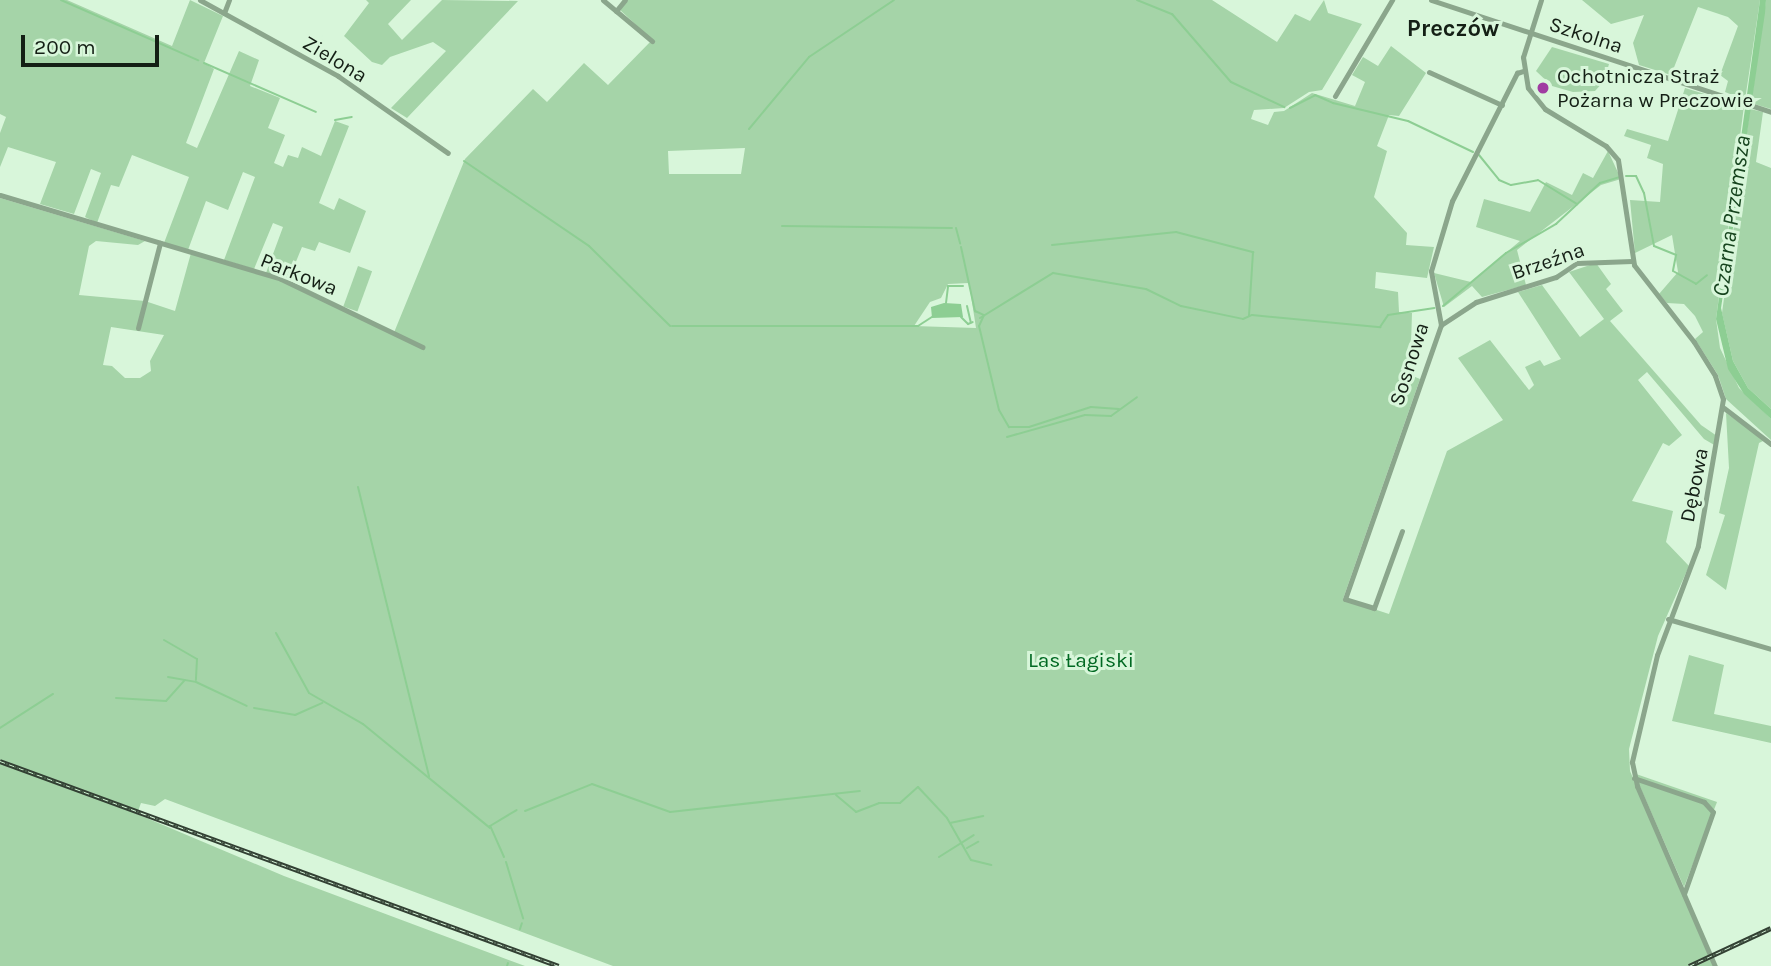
<!DOCTYPE html>
<meta charset="utf-8">
<style>
body{margin:0}
#map{position:relative;width:1771px;height:966px;overflow:hidden;background:#d8f6da;font-family:Karla,sans-serif}
div>[style]{position:absolute}
[style*='--x']{left:calc(var(--x)*1px);top:calc(var(--y)*1px);width:calc(var(--w)*1px);rotate:calc(var(--a)*1deg)}
.green>*{inset:0;background:#a5d4a8;transform-origin:0 0}
.water>*{inset:0;background:#8dce93}
.stream>*{height:2px;margin:-1px;padding:0 1px;transform-origin:1px;border-radius:1px;background:#8dce93}
.minor>*{height:5px;margin:-2.5px;padding:0 2.5px;transform-origin:2.5px;border-radius:2.5px;background:#8ba68c}
.rail>*{height:4.5px;margin-top:-2.25px;transform-origin:0;background:repeating-linear-gradient(90deg,#d8f6da 0 5px,#324033 0 10px);box-sizing:border-box;border-block:2px solid #324033}
.dots>*{width:19px;height:19px;translate:-50% -50%;box-sizing:border-box;border:4px solid #d8f6da;border-radius:50%}
span{translate:-50% -50%;white-space:nowrap;text-align:center;line-height:1.15;-webkit-text-stroke:6px #d8f6da;paint-order:stroke}
.street-label{font-size:21px;color:#141f15}
.poi-label{font-size:21px;color:#141f15}
.left{translate:0 -50%;text-align:left}
.park-label{font-size:21px;color:#006922}
.water-label{font-size:23px;color:#16441e;font-style:italic}
.quarter-label{font-size:24px;color:#141f15;font-weight:700}
.scale{position:absolute;left:21px;top:35px;width:138px;height:32px;box-sizing:border-box;border:4px solid #141f15;border-top:0;padding-left:9px;font-size:21px;line-height:24px;white-space:nowrap;color:#141f15;-webkit-text-stroke:5px #d8f6da;paint-order:stroke}
</style>
<div id="map">
<div class="green">
<div style="clip-path:polygon(0 0,67px 0,172px 46px,190px 0,223px 16px,204px 63px,214px 69px,186px 143px,197px 148px,239px 51px,259px 60px,250px 86px,280px 98px,268px 128px,285px 135px,274px 163px,283px 167px,288px 155px,298px 158px,302px 147px,321px 156px,335px 121px,349px 126px,319px 203px,334px 210px,339px 198px,366px 211px,350px 253px,319px 242px,315px 251px,302px 247px,288px 281px,266px 273px,283px 227px,273px 223px,254px 269px,224px 260px,255px 177px,243px 172px,228px 210px,206px 201px,188px 250px,164px 243px,189px 177px,132px 155px,119px 187px,111px 185px,97px 223px,85px 217px,101px 173px,91px 169px,74px 214px,40px 204px,56px 162px,8px 147px,0 167px,0 133px,6px 117px,0 114px)"></div>
<div style="clip-path:polygon(366px 0,411px 0,388px 24px,402px 40px,442px 0,518px 1px,407px 118px,391px 108px,446px 51px,433px 42px,390px 57px,382px 65px,372px 62px,344px 36px,369px 3px)"></div>
<div style="clip-path:polygon(evenodd,623px 0,1212px 0,1277px 42px,1295px 14px,1310px 21px,1324px 0,1328px 13px,1362px 24px,1322px 90px,1309px 92px,1284px 108px,1254px 110px,1251px 119px,1268px 125px,1274px 112px,1284px 111px,1312px 93px,1355px 106px,1365px 82px,1352px 75px,1363px 57px,1378px 66px,1391px 46px,1426px 73px,1399px 116px,1389px 115px,1377px 146px,1387px 151px,1374px 197px,1407px 233px,1406px 245px,1434px 247px,1427px 278px,1376px 272px,1375px 288px,1398px 292px,1399px 312px,1412px 313px,1411px 345px,1403px 372px,1420px 379px,1343px 599px,1389px 614px,1447px 451px,1503px 420px,1458px 358px,1490px 340px,1529px 390px,1534px 385px,1525px 367px,1540px 360px,1544px 366px,1561px 359px,1518px 292px,1542px 285px,1580px 337px,1604px 319px,1569px 272px,1596px 263px,1611px 284px,1606px 289px,1623px 311px,1610px 321px,1701px 425px,1717px 436px,1716px 446px,1704px 439px,1647px 372px,1638px 380px,1682px 435px,1669px 446px,1663px 443px,1632px 501px,1673px 511px,1666px 542px,1689px 566px,1658px 636px,1629px 749px,1630px 771px,1713px 966px,613px 966px,165px 799px,155px 806px,141px 803px,137px 814px,284px 876px,525px 966px,0 966px,0 198px,145px 241px,138px 245px,96px 241px,89px 246px,79px 295px,145px 301px,175px 311px,191px 253px,279px 280px,393px 335px,465px 159px,533px 89px,547px 102px,584px 63px,608px 85px,652px 40px,618px 8px,623px 0,745px 148px,741px 174px,669px 174px,668px 151px,745px 148px,623px 0,969px 283px,976px 328px,914px 326px,930px 302px,941px 298px,948px 284px,969px 283px,623px 0,111px 327px,164px 335px,150px 361px,151px 371px,140px 378px,125px 378px,112px 366px,103px 365px,111px 327px)"></div>
<div style="clip-path:polygon(1582px 0,1760px 0,1745px 100px,1725px 92px,1728px 81px,1720px 75px,1738px 26px,1728px 17px,1698px 7px,1671px 75px,1639px 65px,1633px 43px,1644px 15px,1611px 24px)"></div>
<div style="clip-path:polygon(1766px 0,1771px 0,1771px 109px,1751px 103px)"></div>
<div style="clip-path:polygon(1552px 47px,1609px 64px,1604px 81px,1595px 91px,1573px 92px,1552px 86px,1536px 71px)"></div>
<div style="clip-path:polygon(1685px 88px,1744px 106px,1716px 319px,1720px 348px,1739px 388px,1771px 419px,1771px 440px,1726px 399px,1718px 375px,1695px 339px,1703px 332px,1695px 316px,1684px 304px,1667px 303px,1659px 294px,1678px 272px,1672px 235px,1635px 253px,1630px 200px,1660px 202px,1663px 164px,1647px 158px,1651px 145px,1624px 136px,1627px 129px,1668px 141px)"></div>
<div style="clip-path:polygon(1750px 109px,1763px 112px,1756px 162px,1771px 168px,1771px 409px,1748px 388px,1733px 361px,1722px 313px)"></div>
<div style="clip-path:polygon(1608px 151px,1621px 179px,1601px 185px,1517px 250px,1526px 285px,1482px 297px,1472px 286px,1444px 307px,1434px 273px,1471px 282px,1520px 241px,1476px 227px,1484px 199px,1530px 212px,1546px 182px,1572px 195px,1583px 173px,1593px 178px)"></div>
<div style="left:358px;top:266px;width:15px;height:43px;rotate:20deg"></div>
<div style="clip-path:polygon(1726px 413px,1765px 440px,1759px 443px,1726px 590px,1706px 575px,1725px 515px,1719px 513px,1729px 468px)"></div>
<div style="clip-path:polygon(1689px 655px,1724px 665px,1714px 714px,1771px 726px,1771px 743px,1672px 721px)"></div>
<div style="clip-path:polygon(1636px 774px,1717px 802px,1684px 887px,1637px 780px)"></div>
</div>
<div class="water">
<div style="clip-path:polygon(1760px 0,1766px 0,1765px 13px,1721px 308px,1733px 361px,1748px 388px,1771px 409px,1771px 419px,1744px 394px,1728px 369px,1716px 319px)"></div>
<div style="clip-path:polygon(944px 303px,961px 304px,963px 317px,932px 318px,931px 307px)"></div>
</div>
<div class="stream">
<div style="--x:61;--y:0;--w:150;--a:23.7"></div>
<div style="--x:1137;--y:0;--w:38;--a:22"></div>
<div style="--x:1172;--y:14;--w:90;--a:49.1"></div>
<div style="--x:1231;--y:82;--w:59;--a:25.3"></div>
<div style="--x:204;--y:63;--w:122;--a:23.6"></div>
<div style="--x:1290;--y:108;--w:28;--a:-27"></div>
<div style="--x:1315;--y:95;--w:20;--a:24"></div>
<div style="--x:1333;--y:103;--w:77;--a:13.5"></div>
<div style="--x:1408;--y:121;--w:72;--a:25.5"></div>
<div style="--x:335;--y:120;--w:17;--a:-10"></div>
<div style="--x:749;--y:129;--w:94;--a:-50.2"></div>
<div style="--x:809;--y:57;--w:102;--a:-33.8"></div>
<div style="--x:1479;--y:155;--w:32;--a:51"></div>
<div style="--x:1499;--y:180;--w:13;--a:23"></div>
<div style="--x:1511;--y:185;--w:27;--a:-10"></div>
<div style="--x:1538;--y:180;--w:46;--a:31.6"></div>
<div style="--x:464;--y:161;--w:151;--a:34.2"></div>
<div style="--x:589;--y:246;--w:114;--a:44.6"></div>
<div style="--x:1626;--y:176;--w:10;--a:0"></div>
<div style="--x:1636;--y:176;--w:19;--a:65"></div>
<div style="--x:1644;--y:193;--w:54;--a:79.3"></div>
<div style="--x:1654;--y:246;--w:24;--a:22"></div>
<div style="--x:1676;--y:255;--w:16;--a:101"></div>
<div style="--x:1673;--y:271;--w:26;--a:29"></div>
<div style="--x:1696;--y:284;--w:14;--a:-39"></div>
<div style="--x:782;--y:226;--w:170;--a:0.7"></div>
<div style="--x:956;--y:228;--w:16;--a:75"></div>
<div style="--x:1052;--y:245;--w:125;--a:-6"></div>
<div style="--x:1176;--y:232;--w:80;--a:14.6"></div>
<div style="--x:1253;--y:252;--w:64;--a:93.6"></div>
<div style="--x:961;--y:247;--w:66;--a:77.7"></div>
<div style="--x:975;--y:311;--w:10;--a:24"></div>
<div style="--x:984;--y:315;--w:12;--a:114"></div>
<div style="--x:979;--y:326;--w:86;--a:76.6"></div>
<div style="--x:999;--y:410;--w:20;--a:60"></div>
<div style="--x:1009;--y:427;--w:20;--a:0"></div>
<div style="--x:1029;--y:427;--w:65;--a:-17.9"></div>
<div style="--x:1091;--y:407;--w:28;--a:4"></div>
<div style="--x:946;--y:303;--w:17;--a:-83"></div>
<div style="--x:948;--y:286;--w:15;--a:0"></div>
<div style="--x:967;--y:306;--w:17;--a:77"></div>
<div style="--x:1443;--y:306;--w:82;--a:-40.1"></div>
<div style="--x:1506;--y:253;--w:58;--a:-30.1"></div>
<div style="--x:1556;--y:224;--w:60;--a:-43"></div>
<div style="--x:1600;--y:183;--w:21;--a:-17"></div>
<div style="--x:961;--y:317;--w:10;--a:45"></div>
<div style="--x:968;--y:324;--w:5;--a:-22"></div>
<div style="--x:980;--y:318;--w:86;--a:-31.7"></div>
<div style="--x:1053;--y:273;--w:94;--a:9.8"></div>
<div style="--x:1146;--y:289;--w:39;--a:26"></div>
<div style="--x:1181;--y:306;--w:63;--a:11.8"></div>
<div style="--x:1243;--y:319;--w:10;--a:-24"></div>
<div style="--x:1252;--y:315;--w:129;--a:5.4"></div>
<div style="--x:1380;--y:327;--w:14;--a:-56"></div>
<div style="--x:1388;--y:315;--w:47;--a:-8.7"></div>
<div style="--x:672;--y:326;--w:246;--a:0"></div>
<div style="--x:918;--y:326;--w:17;--a:-33"></div>
<div style="--x:1007;--y:437;--w:81;--a:-15.8"></div>
<div style="--x:1085;--y:415;--w:26;--a:2"></div>
<div style="--x:1111;--y:416;--w:32;--a:-36"></div>
<div style="--x:358;--y:487;--w:298;--a:76.2"></div>
<div style="--x:276;--y:633;--w:68;--a:61.2"></div>
<div style="--x:309;--y:693;--w:62;--a:29.9"></div>
<div style="--x:363;--y:724;--w:164;--a:39.3"></div>
<div style="--x:164;--y:640;--w:38;--a:30"></div>
<div style="--x:197;--y:659;--w:21;--a:93"></div>
<div style="--x:168;--y:677;--w:28;--a:10"></div>
<div style="--x:196;--y:682;--w:56;--a:25.2"></div>
<div style="--x:116;--y:698;--w:50;--a:3.4"></div>
<div style="--x:166;--y:701;--w:28;--a:-48"></div>
<div style="--x:254;--y:708;--w:42;--a:9.7"></div>
<div style="--x:295;--y:715;--w:30;--a:-24"></div>
<div style="--x:0;--y:728;--w:63;--a:-32.7"></div>
<div style="--x:836;--y:795;--w:26;--a:40"></div>
<div style="--x:856;--y:812;--w:25;--a:-21"></div>
<div style="--x:879;--y:803;--w:21;--a:0"></div>
<div style="--x:900;--y:803;--w:24;--a:-42"></div>
<div style="--x:918;--y:787;--w:42;--a:46.9"></div>
<div style="--x:947;--y:818;--w:48;--a:60.3"></div>
<div style="--x:971;--y:860;--w:21;--a:14"></div>
<div style="--x:525;--y:811;--w:72;--a:-21.9"></div>
<div style="--x:592;--y:784;--w:83;--a:19.7"></div>
<div style="--x:670;--y:812;--w:191;--a:-6.3"></div>
<div style="--x:950;--y:823;--w:34;--a:-12"></div>
<div style="--x:967;--y:848;--w:13;--a:-29"></div>
<div style="--x:504;--y:857;--w:34;--a:-114"></div>
<div style="--x:490;--y:826;--w:31;--a:-31"></div>
<div style="--x:939;--y:857;--w:41;--a:-32.2"></div>
<div style="--x:506;--y:862;--w:59;--a:73.1"></div>
<div style="--x:520;--y:929;--w:6;--a:-72"></div>
<div style="--x:507;--y:966;--w:3;--a:-72"></div>
</div>
<div class="minor">
<div style="--x:200;--y:0;--w:158;--a:28.8"></div>
<div style="--x:338;--y:76;--w:134;--a:35"></div>
<div style="--x:603;--y:0;--w:64;--a:39.9"></div>
<div style="--x:1431;--y:0;--w:358;--a:18.2"></div>
<div style="--x:1541;--y:0;--w:60;--a:107.5"></div>
<div style="--x:1523;--y:57;--w:31;--a:81"></div>
<div style="--x:1528;--y:88;--w:27;--a:51"></div>
<div style="--x:1545;--y:109;--w:71;--a:31.2"></div>
<div style="--x:1606;--y:146;--w:18;--a:49"></div>
<div style="--x:1618;--y:160;--w:106;--a:81.3"></div>
<div style="--x:1634;--y:265;--w:98;--a:52.1"></div>
<div style="--x:1694;--y:342;--w:40;--a:58"></div>
<div style="--x:1715;--y:376;--w:24;--a:71"></div>
<div style="--x:1723;--y:399;--w:149;--a:99.7"></div>
<div style="--x:1698;--y:546;--w:116;--a:110.6"></div>
<div style="--x:1657;--y:655;--w:110;--a:103.2"></div>
<div style="--x:1632;--y:762;--w:25;--a:78"></div>
<div style="--x:1637;--y:786;--w:196;--a:66.6"></div>
<div style="--x:616;--y:11;--w:14;--a:-51"></div>
<div style="--x:224;--y:13;--w:14;--a:-69"></div>
<div style="--x:1429;--y:72;--w:80;--a:24.3"></div>
<div style="--x:1335;--y:96;--w:112;--a:-59.3"></div>
<div style="--x:0;--y:195;--w:293;--a:16.6"></div>
<div style="--x:281;--y:279;--w:157;--a:25.7"></div>
<div style="--x:1441;--y:325;--w:42;--a:-33.3"></div>
<div style="--x:1476;--y:302;--w:84;--a:-17.4"></div>
<div style="--x:1556;--y:277;--w:25;--a:-34"></div>
<div style="--x:1577;--y:263;--w:55;--a:-2.1"></div>
<div style="--x:138;--y:328;--w:88;--a:-75.5"></div>
<div style="--x:1724;--y:408;--w:59;--a:37.5"></div>
<div style="--x:1402;--y:531;--w:82;--a:110"></div>
<div style="--x:1374;--y:608;--w:30;--a:-163"></div>
<div style="--x:1345;--y:599;--w:290;--a:-70.7"></div>
<div style="--x:1441;--y:325;--w:55;--a:-100.5"></div>
<div style="--x:1431;--y:271;--w:73;--a:-73.3"></div>
<div style="--x:1452;--y:201;--w:144;--a:-63.1"></div>
<div style="--x:1517;--y:73;--w:6;--a:-18"></div>
<div style="--x:1668;--y:619;--w:107;--a:16.2"></div>
<div style="--x:1634;--y:778;--w:74;--a:18.9"></div>
<div style="--x:1704;--y:802;--w:13;--a:48"></div>
<div style="--x:1713;--y:812;--w:87;--a:109.5"></div>
</div>
<div class="rail">
<div style="--x:0;--y:761;--w:595;--a:20.14"></div>
<div style="--x:1689;--y:966;--w:90;--a:-24.9"></div>
</div>
<div class="dots">
<div style="left:1543px;top:88px;background:#a03ca2"></div>
</div>
<div class="street-label">
<span style="left:1586px;top:35px;rotate:18deg">Szkolna</span>
<span style="left:335px;top:59px;rotate:31deg">Zielona</span>
<span style="left:1548px;top:261px;rotate:-19deg">Brzeźna</span>
<span style="left:299px;top:274px;rotate:22deg">Parkowa</span>
<span style="left:1409px;top:364px;rotate:-72deg">Sosnowa</span>
<span style="left:1694px;top:485px;rotate:-79deg">Dębowa</span>
</div>
<div class="poi-label">
<span class="left" style="left:1557px;top:88px">Ochotnicza Straż<br>Pożarna w Preczowie</span>
</div>
<div class="park-label">
<span style="left:1081px;top:660px">Las Łagiski</span>
</div>
<div class="water-label">
<span style="left:1732px;top:216px;rotate:-82deg">Czarna Przemsza</span>
</div>
<div class="quarter-label">
<span style="left:1453px;top:29px">Preczów</span>
</div>
<div class="scale">200 m</div>
</div>
